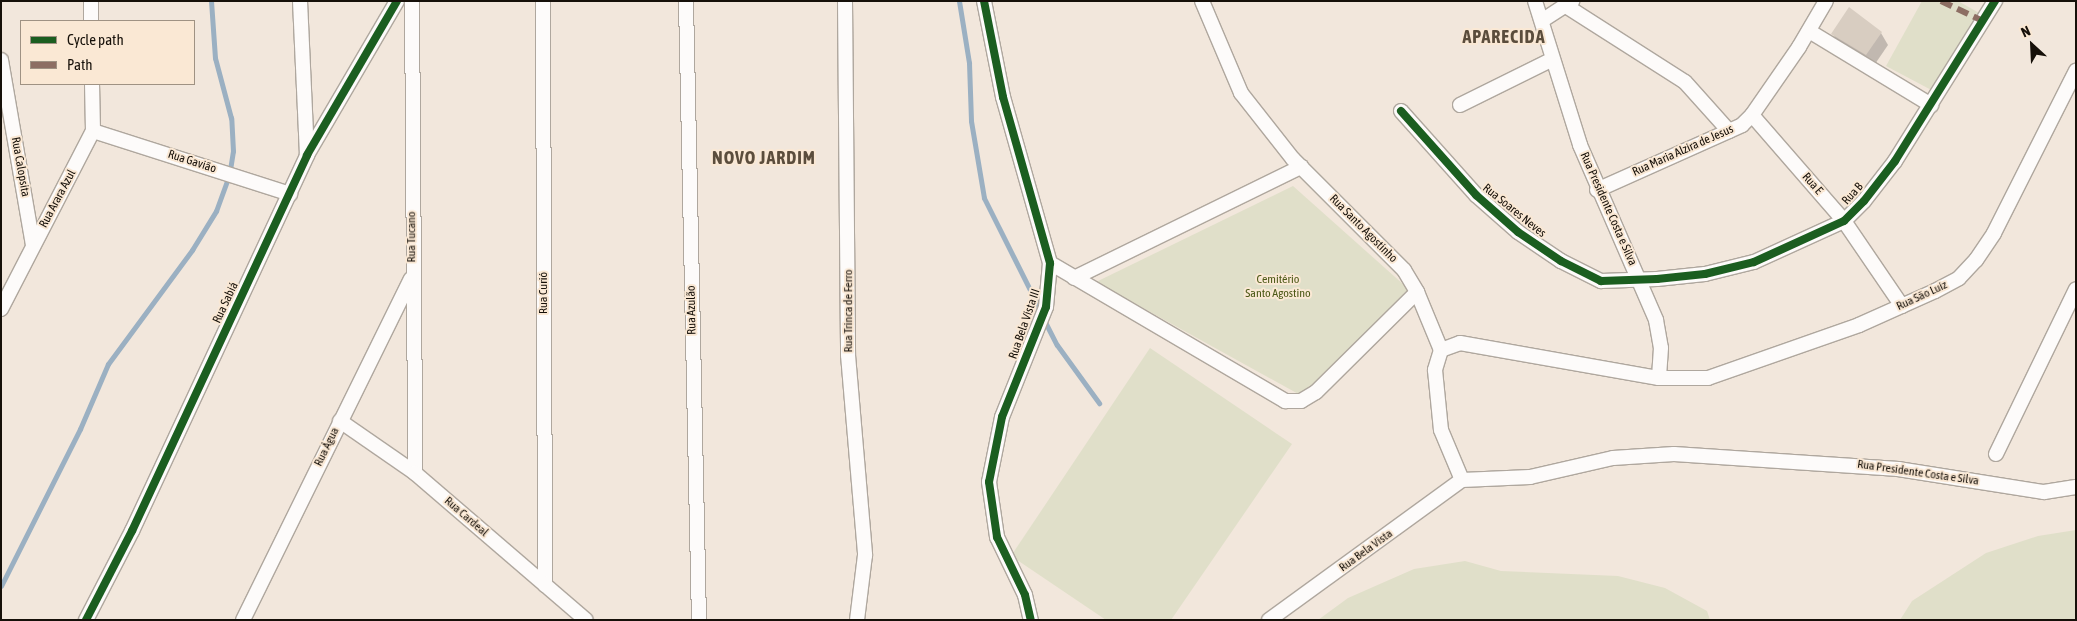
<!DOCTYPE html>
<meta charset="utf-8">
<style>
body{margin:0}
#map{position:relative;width:2077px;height:621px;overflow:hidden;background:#f2e7dc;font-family:"Asap Condensed",sans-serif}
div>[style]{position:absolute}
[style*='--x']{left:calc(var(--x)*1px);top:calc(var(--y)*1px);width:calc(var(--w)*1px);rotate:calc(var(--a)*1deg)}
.green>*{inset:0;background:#e0dfc9}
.shadow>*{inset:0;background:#0003}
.stream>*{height:5px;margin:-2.5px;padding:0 2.5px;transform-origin:2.5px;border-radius:2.5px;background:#9bb0c2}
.building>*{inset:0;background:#d8cdc1}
.roads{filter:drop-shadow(1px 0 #afa79e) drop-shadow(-1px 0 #afa79e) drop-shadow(0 1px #afa79e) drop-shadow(0 -1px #afa79e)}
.street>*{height:14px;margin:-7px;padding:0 7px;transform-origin:7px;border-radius:7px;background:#fdfbfa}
.quiet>*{height:6px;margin-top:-3px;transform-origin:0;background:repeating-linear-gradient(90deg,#8d6e63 0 12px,transparent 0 18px)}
.cycleway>*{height:8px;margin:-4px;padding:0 4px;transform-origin:4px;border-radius:4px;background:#1b5e20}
span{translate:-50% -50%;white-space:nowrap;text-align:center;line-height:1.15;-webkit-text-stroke:4px #fae8d4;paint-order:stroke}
.street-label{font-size:12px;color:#161009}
.park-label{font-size:12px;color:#4d5917}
.district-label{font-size:18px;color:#5b4d3c;font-weight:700;letter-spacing:1px}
.frame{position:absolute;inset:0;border:2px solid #161009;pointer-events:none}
.legend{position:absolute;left:20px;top:20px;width:175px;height:65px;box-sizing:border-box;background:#fae8d4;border:1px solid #9f9283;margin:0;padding:6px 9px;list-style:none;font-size:15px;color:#161009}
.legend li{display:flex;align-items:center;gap:10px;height:25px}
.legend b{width:25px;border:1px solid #9f9283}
.north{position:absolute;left:2007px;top:20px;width:50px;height:50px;-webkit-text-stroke:4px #fae8d4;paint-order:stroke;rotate:335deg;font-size:14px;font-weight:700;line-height:20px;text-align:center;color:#161009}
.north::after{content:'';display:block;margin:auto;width:18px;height:22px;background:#161009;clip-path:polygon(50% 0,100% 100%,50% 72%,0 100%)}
</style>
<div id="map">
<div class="green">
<div style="clip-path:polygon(1922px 1px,1958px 1px,1981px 14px,1937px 93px,1886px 66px)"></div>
<div style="clip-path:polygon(1293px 186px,1413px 293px,1311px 401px,1096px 282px)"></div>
<div style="clip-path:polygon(1150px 348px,1292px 444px,1171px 620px,1106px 620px,1011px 556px)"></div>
<div style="clip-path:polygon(2076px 530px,2076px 620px,1900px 620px,1912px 601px,1986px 553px,2038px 536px)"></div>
<div style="clip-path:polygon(1465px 561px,1501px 571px,1618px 576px,1665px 588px,1707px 611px,1710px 620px,1318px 620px,1348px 598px,1414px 569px)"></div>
</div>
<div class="shadow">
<div style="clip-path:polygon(1881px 33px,1888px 45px,1873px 67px,1840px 47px,1833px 34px)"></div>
</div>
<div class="stream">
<div style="--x:959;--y:1;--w:63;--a:80.8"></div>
<div style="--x:969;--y:63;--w:58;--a:88"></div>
<div style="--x:971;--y:121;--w:78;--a:80.4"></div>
<div style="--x:984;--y:198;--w:127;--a:63.4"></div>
<div style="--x:1044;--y:320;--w:28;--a:63"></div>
<div style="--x:1057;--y:345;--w:72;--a:54.1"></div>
<div style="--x:1;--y:586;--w:176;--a:-63.3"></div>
<div style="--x:80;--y:429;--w:71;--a:-66.7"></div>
<div style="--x:108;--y:364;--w:142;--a:-53.6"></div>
<div style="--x:192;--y:250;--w:46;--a:-58.4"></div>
<div style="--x:216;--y:211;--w:37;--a:-70"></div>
<div style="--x:229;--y:176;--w:25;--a:-81"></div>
<div style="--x:233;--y:151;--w:33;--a:-93"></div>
<div style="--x:231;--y:118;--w:62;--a:-104.9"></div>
<div style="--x:215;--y:58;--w:57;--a:-94"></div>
</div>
<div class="building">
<div style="clip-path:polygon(1849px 7px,1882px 32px,1866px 55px,1831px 34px)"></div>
</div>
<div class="roads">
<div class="street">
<div style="--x:91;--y:1;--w:20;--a:90"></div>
<div style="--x:300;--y:1;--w:154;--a:87.4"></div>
<div style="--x:412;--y:1;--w:472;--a:89.6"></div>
<div style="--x:543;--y:1;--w:584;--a:89.8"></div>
<div style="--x:686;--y:1;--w:619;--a:88.8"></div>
<div style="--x:845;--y:1;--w:354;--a:89.5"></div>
<div style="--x:848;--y:355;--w:201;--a:85.1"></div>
<div style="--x:865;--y:555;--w:65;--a:97"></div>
<div style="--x:984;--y:1;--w:98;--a:78.8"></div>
<div style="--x:1003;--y:97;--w:173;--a:74.2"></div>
<div style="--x:1050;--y:263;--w:44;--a:95.2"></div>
<div style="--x:1046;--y:307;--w:118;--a:111.8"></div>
<div style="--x:1002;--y:417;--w:66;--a:101.3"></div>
<div style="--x:989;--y:482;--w:56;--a:81.7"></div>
<div style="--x:997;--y:537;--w:64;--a:64.2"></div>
<div style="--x:1025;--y:595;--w:26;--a:77"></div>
<div style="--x:1202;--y:1;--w:100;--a:67"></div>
<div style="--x:1241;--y:93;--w:84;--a:51.8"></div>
<div style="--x:1293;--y:159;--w:157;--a:45"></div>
<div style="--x:1404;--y:270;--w:26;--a:59"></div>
<div style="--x:1417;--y:292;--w:63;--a:67.5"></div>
<div style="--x:1535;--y:1;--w:151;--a:72.6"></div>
<div style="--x:1580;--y:145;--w:191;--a:66.5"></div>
<div style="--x:1656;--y:320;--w:28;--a:80"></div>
<div style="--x:1661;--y:348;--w:30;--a:94"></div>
<div style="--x:1566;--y:6;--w:141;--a:32.6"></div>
<div style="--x:1685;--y:82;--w:66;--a:48.1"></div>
<div style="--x:1543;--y:20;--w:35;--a:-33"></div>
<div style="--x:1809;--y:31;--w:143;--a:31.2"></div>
<div style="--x:1;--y:60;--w:188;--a:80.2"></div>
<div style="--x:1460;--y:105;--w:102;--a:-26.3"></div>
<div style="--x:1401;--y:111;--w:113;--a:48.2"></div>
<div style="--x:1476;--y:195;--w:56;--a:41.4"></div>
<div style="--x:1518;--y:232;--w:52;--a:34"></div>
<div style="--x:1561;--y:261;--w:45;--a:26.6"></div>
<div style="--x:1601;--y:281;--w:56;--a:-2"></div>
<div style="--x:1657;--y:279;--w:48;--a:-5.9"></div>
<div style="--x:1705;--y:274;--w:50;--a:-13.8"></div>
<div style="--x:1754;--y:262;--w:99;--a:-24.5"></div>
<div style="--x:1844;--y:221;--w:28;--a:-45"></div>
<div style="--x:1864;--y:201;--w:51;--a:-52.2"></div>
<div style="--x:1895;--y:161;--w:189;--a:-58"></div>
<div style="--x:1752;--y:115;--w:140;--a:49"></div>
<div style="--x:1844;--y:221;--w:103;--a:55.7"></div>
<div style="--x:93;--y:131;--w:207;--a:17.7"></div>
<div style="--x:1597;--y:190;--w:159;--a:-24.1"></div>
<div style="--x:1742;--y:125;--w:14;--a:-45"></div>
<div style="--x:1752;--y:115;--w:83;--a:-55.3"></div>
<div style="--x:1799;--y:47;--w:53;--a:-59.6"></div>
<div style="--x:1050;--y:263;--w:273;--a:30.4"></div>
<div style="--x:1285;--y:401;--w:16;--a:0"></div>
<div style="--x:1301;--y:401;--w:17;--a:-31"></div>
<div style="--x:1316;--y:392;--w:142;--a:-44.7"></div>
<div style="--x:1074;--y:278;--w:253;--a:-26.1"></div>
<div style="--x:1;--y:309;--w:200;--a:-62.7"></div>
<div style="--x:93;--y:131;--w:47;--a:-91.2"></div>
<div style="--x:1441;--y:350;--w:20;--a:-20"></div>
<div style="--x:1460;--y:343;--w:202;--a:10"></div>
<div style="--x:1659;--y:378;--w:49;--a:0"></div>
<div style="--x:1708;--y:378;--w:160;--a:-19.3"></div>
<div style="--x:1859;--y:325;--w:83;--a:-24.1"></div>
<div style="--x:1935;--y:291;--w:27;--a:-28"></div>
<div style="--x:1959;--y:278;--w:25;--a:-47"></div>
<div style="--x:1976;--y:260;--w:32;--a:-56"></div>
<div style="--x:1994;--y:233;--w:182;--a:-63.2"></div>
<div style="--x:1441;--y:350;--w:21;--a:107"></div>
<div style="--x:1435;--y:370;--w:60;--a:84.3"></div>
<div style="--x:1441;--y:430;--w:54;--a:67.2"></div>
<div style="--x:340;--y:421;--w:91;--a:34.7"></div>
<div style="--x:415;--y:473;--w:225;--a:40.7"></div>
<div style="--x:1996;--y:454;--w:183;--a:-64.1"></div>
<div style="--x:1462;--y:480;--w:68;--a:-2.5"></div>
<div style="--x:1530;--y:477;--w:85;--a:-12.9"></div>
<div style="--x:1613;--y:458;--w:61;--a:-3.8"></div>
<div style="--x:1674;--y:454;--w:225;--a:3.8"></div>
<div style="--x:1898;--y:469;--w:148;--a:9"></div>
<div style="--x:2044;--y:492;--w:32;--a:-9"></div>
<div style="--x:86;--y:620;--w:100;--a:-62.7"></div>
<div style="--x:132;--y:531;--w:415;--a:-65"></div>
<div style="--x:307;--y:155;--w:178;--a:-59.7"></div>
<div style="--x:243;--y:620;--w:380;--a:-63.8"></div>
<div style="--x:1269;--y:620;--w:238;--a:-36"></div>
</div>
</div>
<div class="quiet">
<div style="--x:1941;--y:1;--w:47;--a:25.5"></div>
</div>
<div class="cycleway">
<div style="--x:984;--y:1;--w:98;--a:78.8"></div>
<div style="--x:1003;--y:97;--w:173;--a:74.2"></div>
<div style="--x:1050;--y:263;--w:44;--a:95.2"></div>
<div style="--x:1046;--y:307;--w:118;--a:111.8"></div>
<div style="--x:1002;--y:417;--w:66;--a:101.3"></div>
<div style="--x:989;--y:482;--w:56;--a:81.7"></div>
<div style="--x:997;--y:537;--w:64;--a:64.2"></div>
<div style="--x:1025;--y:595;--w:26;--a:77"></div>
<div style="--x:1401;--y:111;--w:113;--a:48.2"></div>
<div style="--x:1476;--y:195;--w:56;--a:41.4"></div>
<div style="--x:1518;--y:232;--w:52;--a:34"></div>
<div style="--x:1561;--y:261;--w:45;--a:26.6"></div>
<div style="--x:1601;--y:281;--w:56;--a:-2"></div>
<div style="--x:1657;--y:279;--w:48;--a:-5.9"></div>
<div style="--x:1705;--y:274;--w:50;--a:-13.8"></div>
<div style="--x:1754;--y:262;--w:99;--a:-24.5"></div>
<div style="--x:1844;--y:221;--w:28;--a:-45"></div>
<div style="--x:1864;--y:201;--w:51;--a:-52.2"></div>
<div style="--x:1895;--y:161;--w:189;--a:-58"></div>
<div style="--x:86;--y:620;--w:100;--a:-62.7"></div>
<div style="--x:132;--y:531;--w:415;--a:-65"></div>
<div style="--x:307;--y:155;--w:178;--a:-59.7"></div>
</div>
<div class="street-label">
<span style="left:1683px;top:151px;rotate:-24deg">Rua Maria Alzira de Jesus</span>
<span style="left:192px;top:162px;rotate:18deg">Rua Gavião</span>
<span style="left:20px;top:167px;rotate:80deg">Rua Calopsita</span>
<span style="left:1812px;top:184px;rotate:49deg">Rua E</span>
<span style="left:1853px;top:194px;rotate:-48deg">Rua B</span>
<span style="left:58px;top:199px;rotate:-62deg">Rua Arara Azul</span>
<span style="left:1608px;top:209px;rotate:66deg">Rua Presidente Costa e Silva</span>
<span style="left:1514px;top:211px;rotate:39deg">Rua Soares Neves</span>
<span style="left:1363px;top:229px;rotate:45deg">Rua Santo Agostinho</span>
<span style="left:412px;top:237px;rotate:-90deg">Rua Tucano</span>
<span style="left:544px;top:293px;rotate:-90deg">Rua Curió</span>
<span style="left:1922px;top:296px;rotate:-25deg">Rua São Luiz</span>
<span style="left:226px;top:303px;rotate:-65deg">Rua Sabiá</span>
<span style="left:692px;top:310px;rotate:-91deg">Rua Azulão</span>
<span style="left:849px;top:311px;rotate:-90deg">Rua Trinca de Ferro</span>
<span style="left:1025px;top:324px;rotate:-71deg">Rua Bela Vista III</span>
<span style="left:327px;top:447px;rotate:-64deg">Rua Água</span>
<span style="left:1918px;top:473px;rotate:8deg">Rua Presidente Costa e Silva</span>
<span style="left:466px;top:517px;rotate:41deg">Rua Cardeal</span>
<span style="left:1366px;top:551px;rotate:-36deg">Rua Bela Vista</span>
</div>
<div class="park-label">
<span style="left:1278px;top:287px">Cemitério<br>Santo Agostino</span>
</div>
<div class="district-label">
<span style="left:1504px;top:37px">APARECIDA</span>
<span style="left:764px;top:158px">NOVO JARDIM</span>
</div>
<div class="frame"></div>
<ul class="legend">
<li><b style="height:6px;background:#1b5e20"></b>Cycle path</li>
<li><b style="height:6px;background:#8d6e63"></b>Path</li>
</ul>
<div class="north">N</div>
</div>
